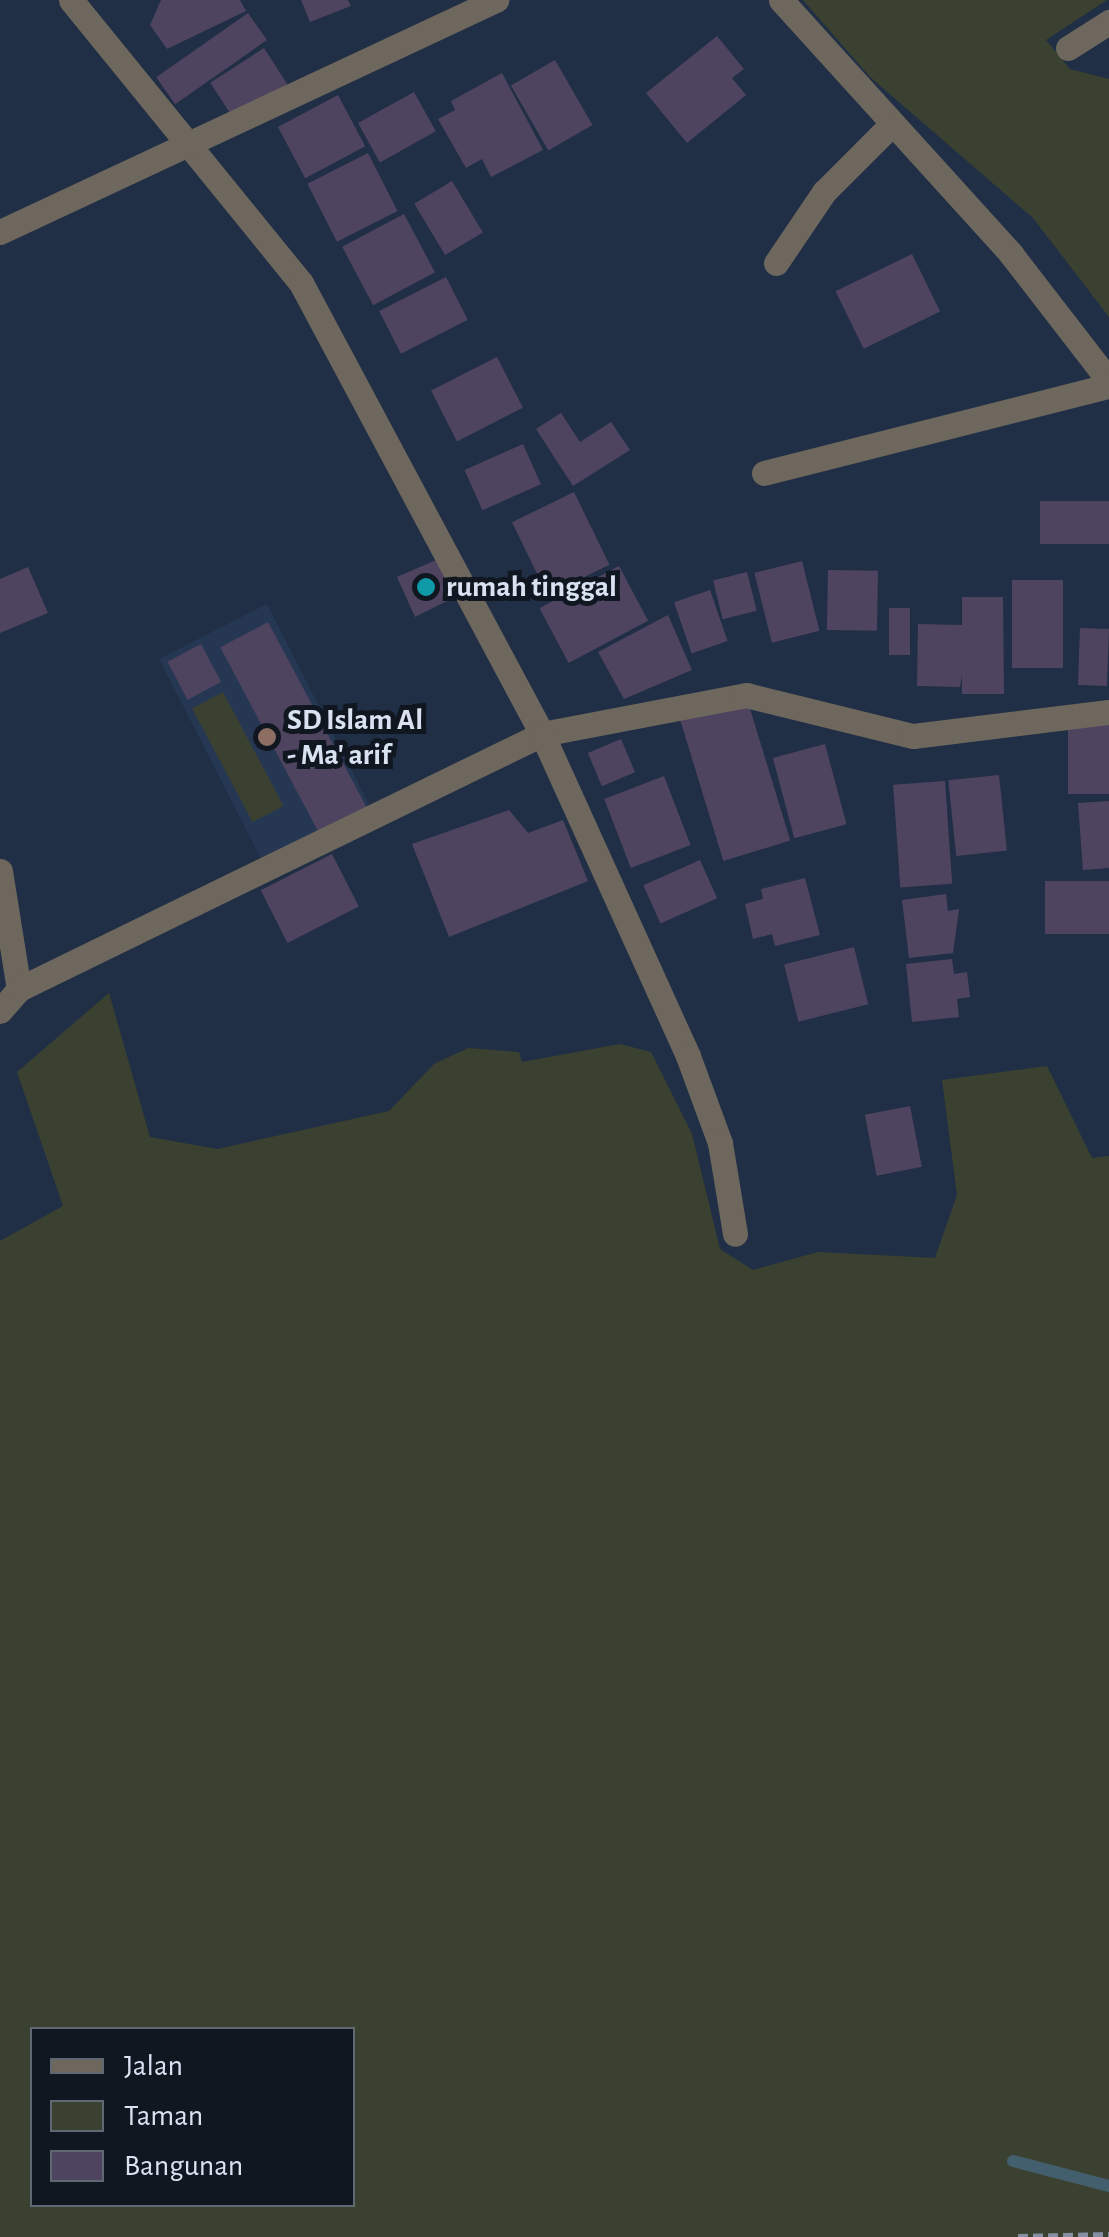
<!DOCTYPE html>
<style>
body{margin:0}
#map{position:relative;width:1109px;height:2237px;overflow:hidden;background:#202f45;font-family:"Alegreya Sans",sans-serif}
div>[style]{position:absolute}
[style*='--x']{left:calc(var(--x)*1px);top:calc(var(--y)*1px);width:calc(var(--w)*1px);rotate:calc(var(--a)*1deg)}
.built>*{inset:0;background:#263753;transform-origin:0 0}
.green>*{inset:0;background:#3b4130;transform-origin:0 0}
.stream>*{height:12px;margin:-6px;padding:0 6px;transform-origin:6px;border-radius:6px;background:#435f6d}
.building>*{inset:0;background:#4f445f;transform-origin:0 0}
.path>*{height:6px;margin-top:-3px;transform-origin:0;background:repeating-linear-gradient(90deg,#848fa2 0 10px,transparent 0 15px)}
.minor>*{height:25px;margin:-12.5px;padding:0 12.5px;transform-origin:12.5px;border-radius:12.5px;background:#6e675d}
.dots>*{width:28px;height:28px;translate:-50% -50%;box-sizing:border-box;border:5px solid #101721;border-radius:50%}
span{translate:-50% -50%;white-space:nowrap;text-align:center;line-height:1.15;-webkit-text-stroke:10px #101721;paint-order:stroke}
.poi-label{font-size:30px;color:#d9e2f1;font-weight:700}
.left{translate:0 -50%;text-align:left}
.legend{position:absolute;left:30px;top:2027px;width:325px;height:180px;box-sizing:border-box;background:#101721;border:2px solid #606874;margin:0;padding:12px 18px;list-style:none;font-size:30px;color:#d9e2f1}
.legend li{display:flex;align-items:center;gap:20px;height:50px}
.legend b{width:50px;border:2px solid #606874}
</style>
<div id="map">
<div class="built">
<div style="left:267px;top:604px;width:236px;height:121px;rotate:63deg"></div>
</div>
<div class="green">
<div style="clip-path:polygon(803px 0,1107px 0,1046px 40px,1070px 69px,1109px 79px,1109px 317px,1033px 218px,870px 77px)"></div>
<div style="left:223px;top:692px;width:129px;height:35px;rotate:62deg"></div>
<div style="clip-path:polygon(evenodd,109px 993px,150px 1137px,217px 1149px,389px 1111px,434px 1064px,468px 1048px,519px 1052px,522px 1062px,620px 1044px,651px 1052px,692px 1134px,720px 1249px,753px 1270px,818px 1252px,935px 1258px,957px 1195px,942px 1080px,1047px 1066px,1092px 1158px,1109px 1156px,1109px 2237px,0 2237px,0 1241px,63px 1206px,17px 1072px,109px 993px,32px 2030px,352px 2030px,352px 2204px,32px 2204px,32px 2030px)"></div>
</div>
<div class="stream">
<div style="--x:1013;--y:2161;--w:99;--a:14.6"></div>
</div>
<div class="building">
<div style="clip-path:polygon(161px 0,240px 0,246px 11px,167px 49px,150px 25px)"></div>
<div style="clip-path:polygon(301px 0,348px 0,351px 6px,310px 22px)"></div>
<div style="left:248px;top:13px;width:33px;height:112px;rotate:55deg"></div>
<div style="clip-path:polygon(717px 36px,744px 69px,732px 78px,746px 95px,687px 143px,646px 93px)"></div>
<div style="left:264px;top:48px;width:44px;height:64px;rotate:57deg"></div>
<div style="left:555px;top:60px;width:75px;height:51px;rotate:60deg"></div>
<div style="clip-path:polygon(502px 73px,543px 150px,491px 177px,482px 159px,466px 168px,438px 119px,455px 110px,451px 101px)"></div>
<div style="left:414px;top:92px;width:45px;height:64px;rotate:61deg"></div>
<div style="left:338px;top:95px;width:58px;height:68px;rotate:62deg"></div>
<div style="left:368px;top:153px;width:65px;height:68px;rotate:63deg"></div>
<div style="left:452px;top:181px;width:60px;height:44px;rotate:59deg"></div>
<div style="left:404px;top:214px;width:66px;height:70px;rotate:62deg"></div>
<div style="left:912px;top:254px;width:64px;height:85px;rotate:64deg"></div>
<div style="left:446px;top:277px;width:48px;height:75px;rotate:63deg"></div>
<div style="left:497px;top:357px;width:57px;height:74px;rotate:63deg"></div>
<div style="clip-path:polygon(561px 413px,580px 442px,611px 422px,630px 450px,573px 486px,536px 429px)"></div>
<div style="left:523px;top:444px;width:44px;height:64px;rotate:66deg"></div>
<div style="left:574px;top:492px;width:81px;height:69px;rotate:64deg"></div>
<div style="left:1109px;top:501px;width:43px;height:69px;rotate:90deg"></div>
<div style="clip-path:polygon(436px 560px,457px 596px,415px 617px,397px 577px)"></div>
<div style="left:802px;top:561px;width:72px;height:49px;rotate:76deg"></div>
<div style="left:619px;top:566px;width:62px;height:90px;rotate:62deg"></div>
<div style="clip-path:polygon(28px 567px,48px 613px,0 633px,0 579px)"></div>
<div style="left:828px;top:570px;width:50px;height:60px;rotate:1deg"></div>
<div style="left:747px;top:572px;width:40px;height:35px;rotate:76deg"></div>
<div style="left:1012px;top:580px;width:51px;height:88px"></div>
<div style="left:710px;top:590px;width:54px;height:38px;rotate:71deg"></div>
<div style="clip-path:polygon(962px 597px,1003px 597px,1004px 694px,962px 694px,962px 675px,960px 687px,917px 686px,918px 624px,962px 625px)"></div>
<div style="left:910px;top:608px;width:47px;height:21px;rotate:90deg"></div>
<div style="clip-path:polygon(668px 615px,692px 670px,624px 699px,598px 652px)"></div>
<div style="left:268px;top:622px;width:216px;height:54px;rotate:62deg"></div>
<div style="left:1080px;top:628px;width:29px;height:57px;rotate:2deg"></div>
<div style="left:201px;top:644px;width:43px;height:38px;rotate:62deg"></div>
<div style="left:747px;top:699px;width:148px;height:70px;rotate:73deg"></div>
<div style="left:1109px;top:722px;width:72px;height:41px;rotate:90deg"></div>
<div style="left:621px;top:739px;width:36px;height:36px;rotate:67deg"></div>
<div style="left:825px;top:744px;width:83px;height:54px;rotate:75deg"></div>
<div style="left:999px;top:775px;width:76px;height:51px;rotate:84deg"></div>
<div style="left:664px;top:776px;width:74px;height:64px;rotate:69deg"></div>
<div style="left:945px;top:781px;width:103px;height:52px;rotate:86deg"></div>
<div style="clip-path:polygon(1109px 801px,1109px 868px,1083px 870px,1078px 803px)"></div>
<div style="clip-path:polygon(509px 810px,528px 833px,563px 820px,588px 881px,449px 937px,412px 844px)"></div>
<div style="left:332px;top:854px;width:59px;height:80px;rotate:63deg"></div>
<div style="left:700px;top:860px;width:42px;height:62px;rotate:66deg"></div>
<div style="clip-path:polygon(805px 878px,820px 935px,775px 946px,772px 934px,753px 939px,745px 904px,763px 899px,761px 889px)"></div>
<div style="left:1109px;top:881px;width:53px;height:64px;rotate:90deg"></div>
<div style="clip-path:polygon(946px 894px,948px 911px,959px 909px,953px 953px,909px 958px,902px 900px)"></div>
<div style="left:854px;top:947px;width:59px;height:72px;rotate:76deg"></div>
<div style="clip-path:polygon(952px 959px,954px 974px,967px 972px,970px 997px,957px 999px,959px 1017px,912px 1022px,906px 964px)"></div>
<div style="left:910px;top:1106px;width:62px;height:46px;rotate:79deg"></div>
</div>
<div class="path">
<div style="--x:1018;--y:2237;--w:91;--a:-1.3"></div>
</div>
<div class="minor">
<div style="--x:71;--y:0;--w:365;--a:50.9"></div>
<div style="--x:301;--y:283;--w:511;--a:61.88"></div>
<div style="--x:542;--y:734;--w:208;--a:-10.8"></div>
<div style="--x:746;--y:695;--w:172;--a:13.8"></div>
<div style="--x:913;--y:736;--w:197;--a:-7"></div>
<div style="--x:781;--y:0;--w:343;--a:47.8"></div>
<div style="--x:1011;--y:254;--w:160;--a:52.3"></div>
<div style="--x:1068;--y:48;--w:49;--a:-32.4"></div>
<div style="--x:0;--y:232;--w:548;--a:-25.07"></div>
<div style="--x:776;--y:263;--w:86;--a:-55.9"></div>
<div style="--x:824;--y:192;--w:91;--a:-45"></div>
<div style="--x:764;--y:473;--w:356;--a:-14.2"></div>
<div style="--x:0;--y:871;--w:120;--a:80.9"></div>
<div style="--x:19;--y:989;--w:29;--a:131"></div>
<div style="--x:19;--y:989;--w:582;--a:-25.99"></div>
<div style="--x:542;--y:734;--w:354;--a:65.6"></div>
<div style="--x:688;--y:1056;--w:93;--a:69.8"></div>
<div style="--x:720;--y:1143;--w:92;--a:80.6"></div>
</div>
<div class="dots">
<div style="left:426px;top:587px;background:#0f9aa8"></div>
<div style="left:267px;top:737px;background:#8d6e63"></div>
</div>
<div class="poi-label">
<span class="left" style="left:446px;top:587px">rumah tinggal</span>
<span class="left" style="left:287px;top:737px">SD Islam Al<br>- Ma' arif</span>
</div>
<ul class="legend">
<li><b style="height:12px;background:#6e675d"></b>Jalan</li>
<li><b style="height:28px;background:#3b4130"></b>Taman</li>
<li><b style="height:28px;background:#4f445f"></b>Bangunan</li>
</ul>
</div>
